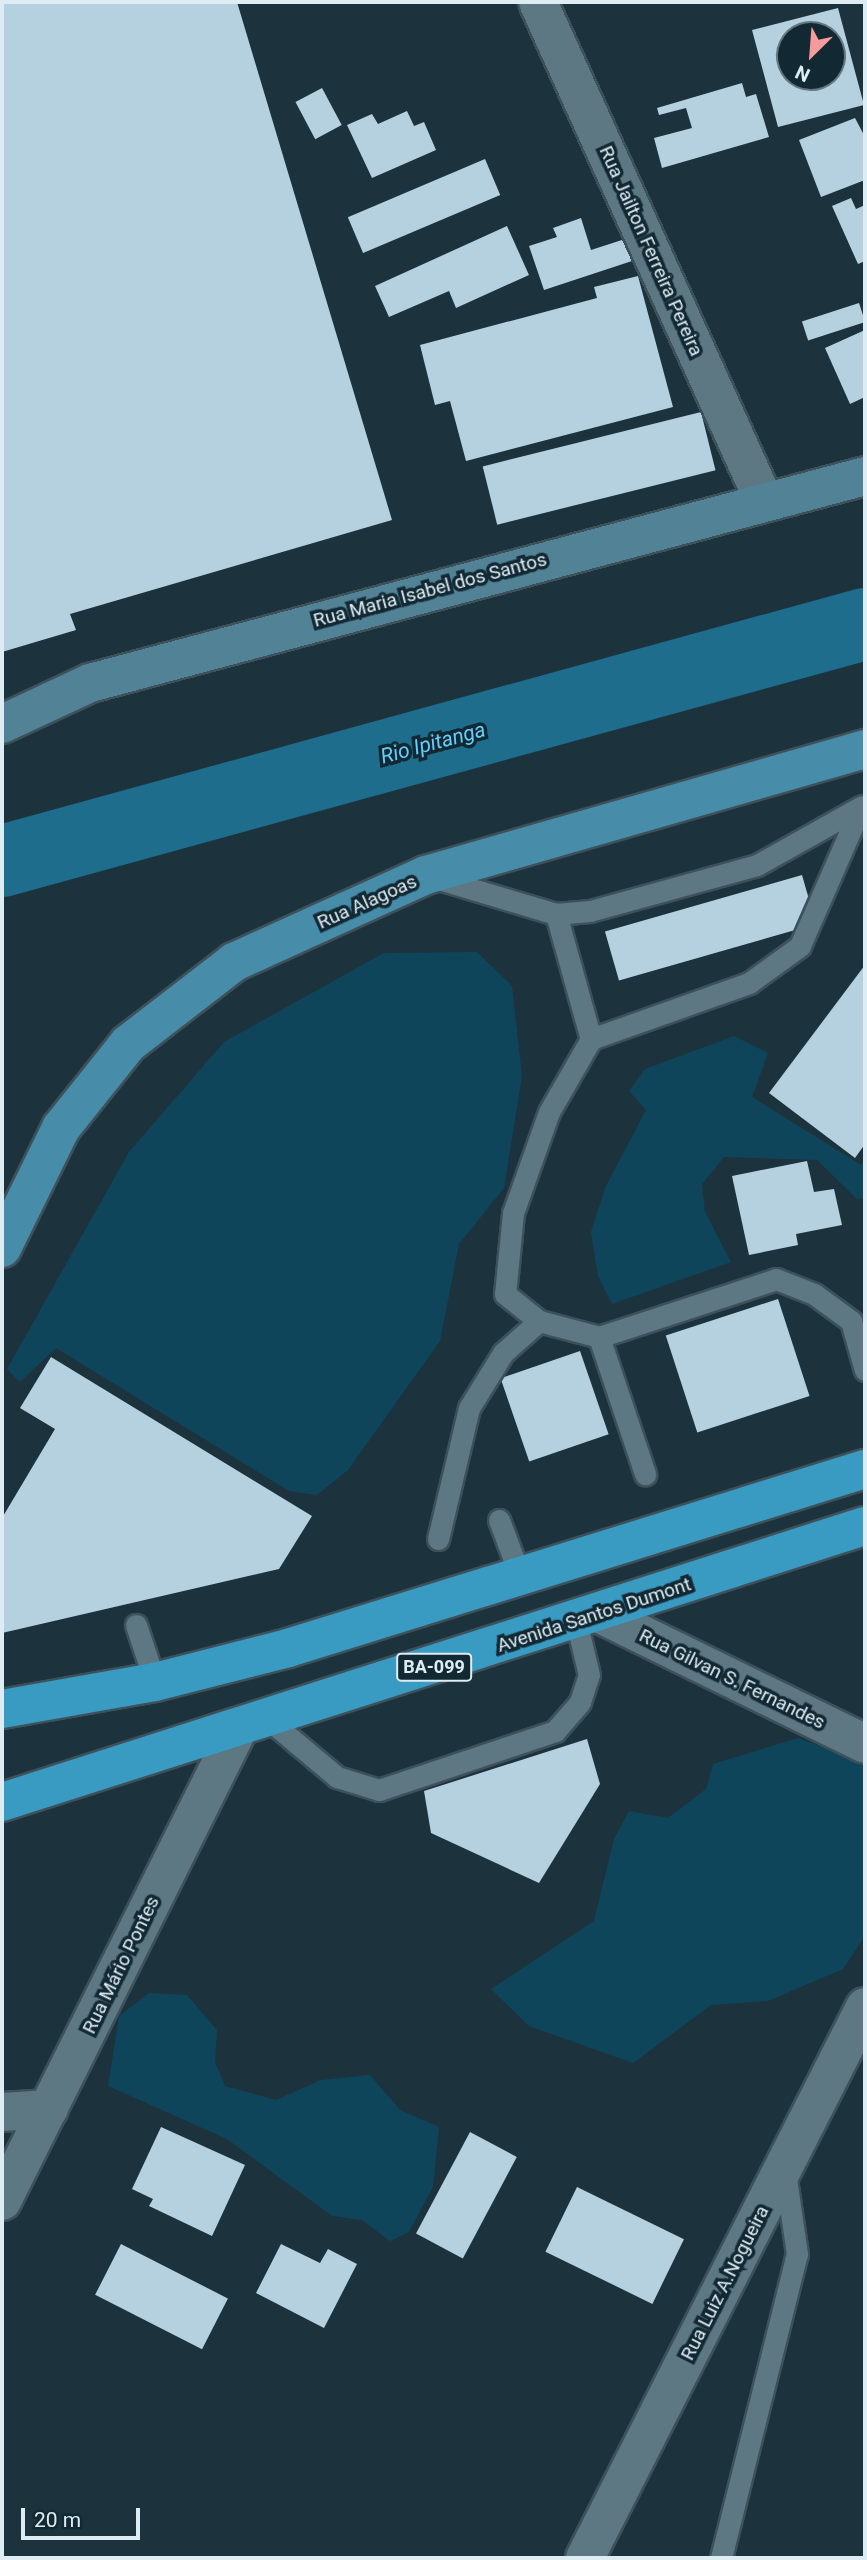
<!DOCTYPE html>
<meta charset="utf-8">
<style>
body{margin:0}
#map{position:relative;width:867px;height:2560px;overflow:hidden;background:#1c333e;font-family:Roboto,sans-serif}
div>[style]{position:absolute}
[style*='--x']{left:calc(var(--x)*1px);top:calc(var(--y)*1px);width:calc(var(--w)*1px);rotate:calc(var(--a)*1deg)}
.green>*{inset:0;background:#0f455a}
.river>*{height:72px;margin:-36px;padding:0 36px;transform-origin:36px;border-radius:36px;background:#1e6d8d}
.building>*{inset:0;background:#b5d1df;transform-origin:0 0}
.roads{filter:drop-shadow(2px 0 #3d515b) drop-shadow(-2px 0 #3d515b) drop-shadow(0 2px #3d515b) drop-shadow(0 -2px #3d515b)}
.lane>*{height:21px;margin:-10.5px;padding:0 10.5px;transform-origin:10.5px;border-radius:10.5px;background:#5d7783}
.street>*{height:38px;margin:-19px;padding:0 19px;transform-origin:19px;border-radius:19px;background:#5d7783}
.secondary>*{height:38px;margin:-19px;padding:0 19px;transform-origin:19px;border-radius:19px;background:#528296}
.primary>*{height:38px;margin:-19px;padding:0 19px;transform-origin:19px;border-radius:19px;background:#478ca9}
.highway>*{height:38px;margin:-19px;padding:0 19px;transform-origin:19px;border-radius:19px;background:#399ac2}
span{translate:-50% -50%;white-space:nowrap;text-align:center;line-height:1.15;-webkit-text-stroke:7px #122934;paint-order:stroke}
.shield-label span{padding:2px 5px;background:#122934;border:2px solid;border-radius:5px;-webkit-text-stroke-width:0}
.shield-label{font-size:18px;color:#deecf3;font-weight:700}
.street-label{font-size:19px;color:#deecf3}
.water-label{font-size:21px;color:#64cffe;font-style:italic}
.frame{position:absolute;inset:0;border:4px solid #deecf3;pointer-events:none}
.north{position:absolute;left:776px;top:21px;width:70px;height:70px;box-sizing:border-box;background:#122934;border:2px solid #647780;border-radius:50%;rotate:205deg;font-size:19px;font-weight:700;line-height:28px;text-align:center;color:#deecf3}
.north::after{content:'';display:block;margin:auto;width:24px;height:32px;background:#f59b9c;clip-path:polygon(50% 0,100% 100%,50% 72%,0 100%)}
.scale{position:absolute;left:21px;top:2508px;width:119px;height:32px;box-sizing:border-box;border:4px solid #deecf3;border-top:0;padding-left:9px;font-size:21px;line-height:24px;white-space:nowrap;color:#deecf3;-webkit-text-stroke:5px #122934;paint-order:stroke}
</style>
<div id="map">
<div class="green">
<div style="clip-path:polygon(477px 952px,512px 986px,522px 1076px,504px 1188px,459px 1244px,440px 1341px,348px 1470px,317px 1495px,289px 1491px,56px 1348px,20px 1382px,7px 1369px,129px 1152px,224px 1042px,384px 953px)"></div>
<div style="clip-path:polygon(734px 1036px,768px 1053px,752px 1097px,861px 1165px,865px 1161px,865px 1198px,857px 1199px,817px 1160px,724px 1157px,702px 1184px,705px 1212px,731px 1262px,612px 1304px,598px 1276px,591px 1232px,605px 1188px,646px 1110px,629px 1091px,645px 1069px)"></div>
<div style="clip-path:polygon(798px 1738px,865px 1763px,865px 1936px,843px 1969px,768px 2001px,711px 2005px,633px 2063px,529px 2026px,491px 1989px,594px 1921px,614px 1839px,629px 1811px,668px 1818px,706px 1789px,713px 1764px)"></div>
<div style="clip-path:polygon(149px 1993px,187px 1995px,217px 2030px,215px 2062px,225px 2086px,276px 2100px,321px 2080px,370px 2075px,400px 2110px,439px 2127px,433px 2187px,409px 2232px,390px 2241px,362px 2220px,332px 2216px,227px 2139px,108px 2086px,119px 2016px)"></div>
</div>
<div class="river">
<div style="--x:2;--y:861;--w:895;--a:-15.36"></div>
</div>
<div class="building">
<div style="clip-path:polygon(2px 2px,237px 2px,392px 520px,70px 614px,76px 630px,2px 652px)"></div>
<div style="clip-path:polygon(evenodd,838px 8px,864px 105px,778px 127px,752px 30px,838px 8px,790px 35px,832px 35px,832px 77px,790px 77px,790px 35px)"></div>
<div style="clip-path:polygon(742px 83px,746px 97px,756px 94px,769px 137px,662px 168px,654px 138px,692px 128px,686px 108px,659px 115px,657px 108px)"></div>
<div style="left:322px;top:88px;width:42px;height:30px;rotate:62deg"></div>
<div style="clip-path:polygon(407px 111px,414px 126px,424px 122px,436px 150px,372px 178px,347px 125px,372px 114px,378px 124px)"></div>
<div style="clip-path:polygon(855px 118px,865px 137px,865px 180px,821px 197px,799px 140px)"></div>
<div style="left:485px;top:159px;width:39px;height:149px;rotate:67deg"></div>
<div style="clip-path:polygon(851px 198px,856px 209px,865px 205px,865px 261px,858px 264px,832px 206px)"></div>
<div style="clip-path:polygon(581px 218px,591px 250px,625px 239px,632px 261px,544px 290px,529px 246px,557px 237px,553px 228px)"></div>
<div style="clip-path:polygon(507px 226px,529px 275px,456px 308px,449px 291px,389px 317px,375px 286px)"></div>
<div style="clip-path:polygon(638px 276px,673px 407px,466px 461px,450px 401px,435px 405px,420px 345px,597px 298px,594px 287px)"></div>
<div style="left:859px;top:303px;width:20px;height:60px;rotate:72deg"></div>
<div style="clip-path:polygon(865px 330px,865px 397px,850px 404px,825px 348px)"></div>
<div style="left:701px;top:412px;width:60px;height:225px;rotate:76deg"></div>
<div style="left:802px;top:875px;width:51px;height:205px;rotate:74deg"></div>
<div style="clip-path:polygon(865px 965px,865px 1144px,855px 1158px,769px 1093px)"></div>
<div style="clip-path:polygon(807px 1161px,814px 1192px,834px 1189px,842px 1225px,796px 1234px,798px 1245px,749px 1255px,732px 1176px)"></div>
<div style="left:778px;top:1299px;width:102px;height:118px;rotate:72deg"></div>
<div style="left:580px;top:1351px;width:88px;height:84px;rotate:71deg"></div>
<div style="clip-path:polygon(51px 1357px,312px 1516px,279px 1569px,2px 1633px,2px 1518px,55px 1429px,20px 1408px)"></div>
<div style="clip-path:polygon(587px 1739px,600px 1784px,539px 1883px,431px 1833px,424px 1791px)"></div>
<div style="clip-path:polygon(161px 2127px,245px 2165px,212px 2236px,149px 2206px,153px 2199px,132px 2189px)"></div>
<div style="left:470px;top:2132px;width:53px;height:115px;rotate:28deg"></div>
<div style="left:577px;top:2187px;width:119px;height:72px;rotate:26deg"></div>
<div style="left:121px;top:2244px;width:120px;height:57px;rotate:27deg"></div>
<div style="clip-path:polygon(281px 2244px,320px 2263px,328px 2249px,357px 2264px,324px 2328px,256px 2293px)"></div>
</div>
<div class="roads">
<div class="lane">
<div style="--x:860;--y:809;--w:150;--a:113.7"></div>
<div style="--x:800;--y:946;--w:63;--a:144"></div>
<div style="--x:749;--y:983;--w:168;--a:160.5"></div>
<div style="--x:591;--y:1039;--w:84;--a:119.9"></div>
<div style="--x:549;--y:1112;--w:107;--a:109.6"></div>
<div style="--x:513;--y:1213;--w:81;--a:95.6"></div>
<div style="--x:505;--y:1294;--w:43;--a:38.5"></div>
<div style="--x:539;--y:1321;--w:62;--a:14.9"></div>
<div style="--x:599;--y:1337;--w:186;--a:-18.1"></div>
<div style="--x:776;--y:1279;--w:41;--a:21.5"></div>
<div style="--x:814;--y:1294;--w:46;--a:36.1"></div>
<div style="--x:851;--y:1321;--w:51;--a:74.1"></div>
<div style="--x:432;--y:877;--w:129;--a:16.6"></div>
<div style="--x:556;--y:914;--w:34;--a:-5"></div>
<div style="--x:590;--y:911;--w:173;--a:-15.4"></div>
<div style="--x:757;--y:865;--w:120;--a:-29.3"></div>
<div style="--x:556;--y:914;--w:130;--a:74.4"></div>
<div style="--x:599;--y:1337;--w:145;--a:71.4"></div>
<div style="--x:499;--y:1520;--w:60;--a:69.4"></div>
<div style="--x:438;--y:1539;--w:135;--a:-76.7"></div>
<div style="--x:469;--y:1408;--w:65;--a:-58.3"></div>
<div style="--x:503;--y:1353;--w:48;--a:-41.6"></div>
<div style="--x:136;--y:1625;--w:60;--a:71.6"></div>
<div style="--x:269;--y:1720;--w:89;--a:40"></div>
<div style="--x:337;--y:1777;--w:44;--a:17.2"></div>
<div style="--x:379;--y:1790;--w:186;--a:-18.5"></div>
<div style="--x:555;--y:1731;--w:38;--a:-49"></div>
<div style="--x:580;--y:1702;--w:28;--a:-72"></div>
<div style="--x:589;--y:1675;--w:56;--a:-103.5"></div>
<div style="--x:721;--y:2558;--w:313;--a:-76"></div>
<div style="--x:797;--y:2254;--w:83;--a:-98.3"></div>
</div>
<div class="street">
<div style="--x:538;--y:2;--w:548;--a:65.63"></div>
<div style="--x:598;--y:1613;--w:297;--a:26.1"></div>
<div style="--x:2;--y:2112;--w:47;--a:-3.7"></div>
<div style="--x:2;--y:2201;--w:528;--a:-63.43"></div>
<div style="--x:585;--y:2558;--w:618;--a:-63.06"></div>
</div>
<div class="secondary">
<div style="--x:2;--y:724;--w:97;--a:-25"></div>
<div style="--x:90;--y:683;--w:802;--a:-14.95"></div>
</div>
<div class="primary">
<div style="--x:2;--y:1248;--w:134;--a:-63.8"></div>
<div style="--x:61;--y:1128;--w:107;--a:-51.4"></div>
<div style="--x:128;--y:1044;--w:134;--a:-37.7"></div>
<div style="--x:234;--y:962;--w:211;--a:-24.4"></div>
<div style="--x:426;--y:875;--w:457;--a:-16"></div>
</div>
<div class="highway">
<div style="--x:2;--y:1709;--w:155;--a:-10"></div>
<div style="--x:155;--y:1682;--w:137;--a:-14.3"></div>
<div style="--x:288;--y:1648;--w:604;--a:-17.24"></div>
<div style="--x:2;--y:1802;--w:906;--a:-17.74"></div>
</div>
</div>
<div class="shield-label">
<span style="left:434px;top:1667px">BA-099</span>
</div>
<div class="street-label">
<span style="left:651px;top:251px;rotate:66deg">Rua Jailton Ferreira Pereira</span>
<span style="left:430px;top:590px;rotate:-15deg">Rua Maria Isabel dos Santos</span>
<span style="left:367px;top:902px;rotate:-24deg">Rua Alagoas</span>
<span style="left:594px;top:1615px;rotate:-18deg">Avenida Santos Dumont</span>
<span style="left:732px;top:1679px;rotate:26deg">Rua Gilvan S. Fernandes</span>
<span style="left:121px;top:1965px;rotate:-64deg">Rua Mário Pontes</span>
<span style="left:725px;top:2283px;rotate:-63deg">Rua Luiz A.Nogueira</span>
</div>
<div class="water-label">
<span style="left:433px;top:743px;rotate:-15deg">Rio Ipitanga</span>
</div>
<div class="frame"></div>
<div class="north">N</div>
<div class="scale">20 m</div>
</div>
